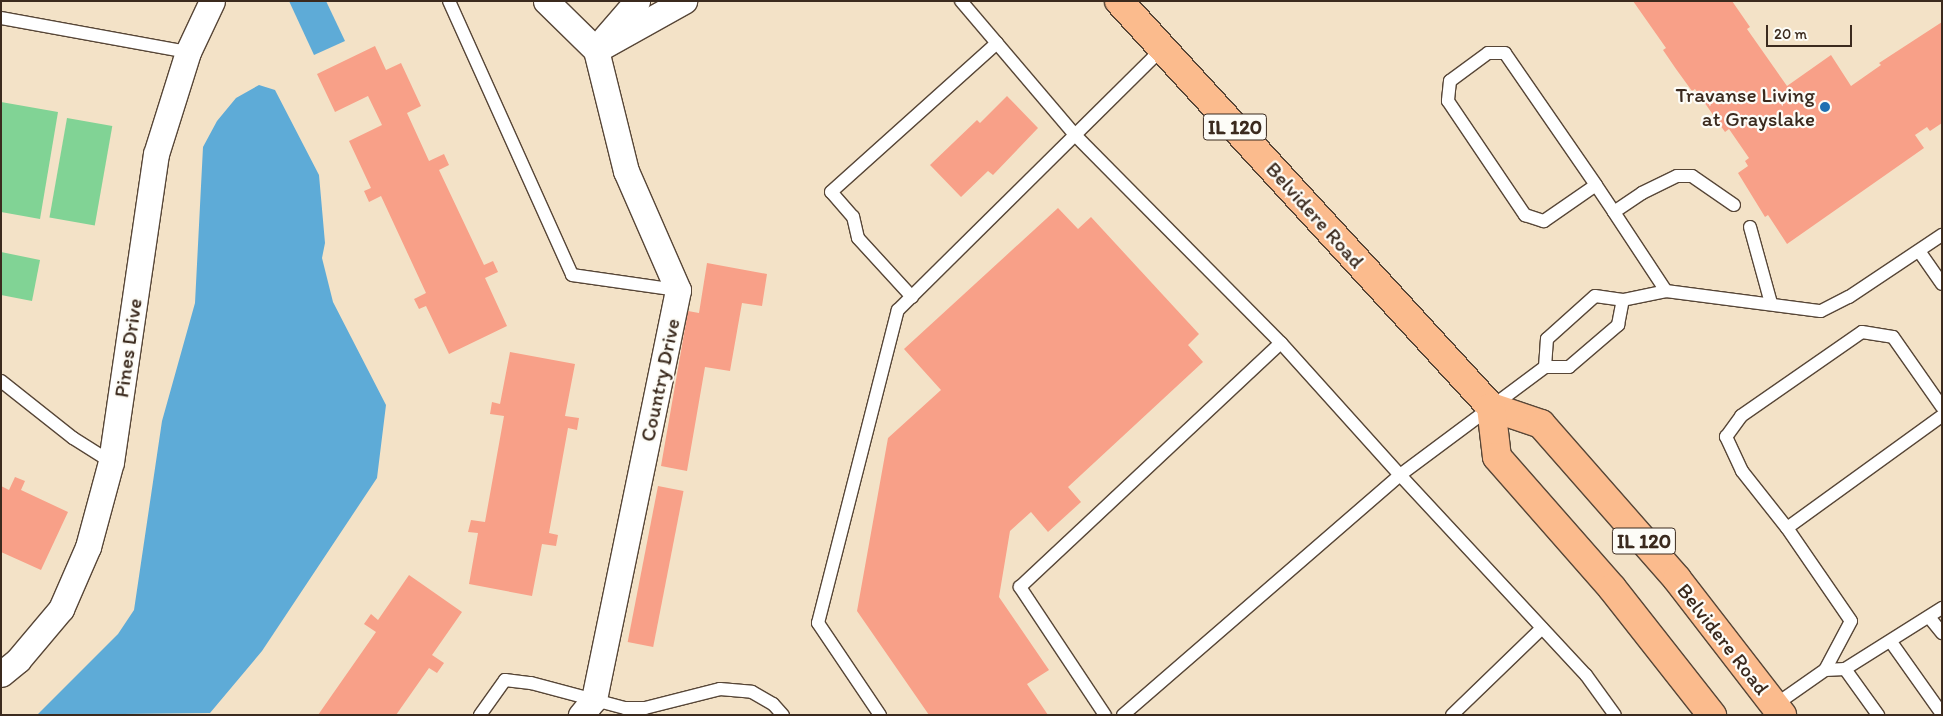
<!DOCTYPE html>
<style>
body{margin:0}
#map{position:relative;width:1943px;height:716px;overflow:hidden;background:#f3e2c7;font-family:Itim,sans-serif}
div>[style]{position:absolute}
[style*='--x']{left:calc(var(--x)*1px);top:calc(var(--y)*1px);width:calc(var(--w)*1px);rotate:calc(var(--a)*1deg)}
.green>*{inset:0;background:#81d395;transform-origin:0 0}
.water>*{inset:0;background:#5eabd7}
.building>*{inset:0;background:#f8a088;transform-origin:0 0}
.roads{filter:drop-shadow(1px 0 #574637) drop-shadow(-1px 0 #574637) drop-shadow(0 1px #574637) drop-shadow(0 -1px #574637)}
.service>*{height:12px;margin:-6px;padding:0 6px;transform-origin:6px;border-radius:6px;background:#fff}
.minor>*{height:25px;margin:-12.5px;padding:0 12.5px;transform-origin:12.5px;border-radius:12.5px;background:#fff}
.primary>*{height:28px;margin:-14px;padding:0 14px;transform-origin:14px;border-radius:14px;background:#fbbb8d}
.dots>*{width:14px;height:14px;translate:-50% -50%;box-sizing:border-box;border:2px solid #fdfcf7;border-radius:50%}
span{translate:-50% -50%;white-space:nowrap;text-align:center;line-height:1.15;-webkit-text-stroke:4.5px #fdfcf7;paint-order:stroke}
.shield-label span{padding:1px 4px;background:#fdfcf7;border:1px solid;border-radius:4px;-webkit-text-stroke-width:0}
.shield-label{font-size:20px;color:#3b2a1e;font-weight:700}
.poi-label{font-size:21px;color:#3b2a1e}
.right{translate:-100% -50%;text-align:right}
.street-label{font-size:21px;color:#3b2a1e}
.frame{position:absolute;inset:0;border:2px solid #3b2a1e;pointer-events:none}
.scale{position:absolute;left:1766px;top:25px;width:86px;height:22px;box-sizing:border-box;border:2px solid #3b2a1e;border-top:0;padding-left:6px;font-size:15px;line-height:18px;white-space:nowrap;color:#3b2a1e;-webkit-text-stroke:4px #fdfcf7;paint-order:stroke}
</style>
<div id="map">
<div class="green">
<div style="clip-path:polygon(1px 102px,58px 112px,40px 219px,1px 212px)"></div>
<div style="left:67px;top:118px;width:46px;height:101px;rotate:10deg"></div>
<div style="clip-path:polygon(1px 252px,40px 260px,32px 301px,1px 295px)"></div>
</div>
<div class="water">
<div style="clip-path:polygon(289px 1px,326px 1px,345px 41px,314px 55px)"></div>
<div style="clip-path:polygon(259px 85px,275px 90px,319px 175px,325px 243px,322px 258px,333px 302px,386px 405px,377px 478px,262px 651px,210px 713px,37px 715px,118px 634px,134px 610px,162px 421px,195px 303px,203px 147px,217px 121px,236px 98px)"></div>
</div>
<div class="building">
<div style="clip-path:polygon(1633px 1px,1732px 1px,1750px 27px,1747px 29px,1787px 86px,1831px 55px,1851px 86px,1881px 65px,1879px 63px,1942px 22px,1942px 123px,1930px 131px,1927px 127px,1915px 135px,1924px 148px,1787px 244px,1768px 215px,1765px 217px,1738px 173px,1748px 166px,1745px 161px,1749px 158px,1729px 129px,1725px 132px,1695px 89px,1692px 91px,1676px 69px,1663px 50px,1666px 48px)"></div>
<div style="clip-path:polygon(375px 46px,386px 70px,401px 63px,421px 106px,407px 113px,429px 161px,444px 154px,449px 165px,439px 170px,484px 265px,493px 261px,498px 272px,485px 278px,507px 326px,449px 354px,426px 306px,419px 309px,414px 299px,426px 293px,381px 196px,369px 202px,364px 191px,371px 188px,349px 141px,382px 125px,368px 96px,335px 112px,317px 74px)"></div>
<div style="clip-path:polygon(1007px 96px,1038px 128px,993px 175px,988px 171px,961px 197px,930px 165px,977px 120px,980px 123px)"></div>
<div style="clip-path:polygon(1058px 208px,1078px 229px,1091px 217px,1199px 334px,1188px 345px,1203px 362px,1068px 487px,1081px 502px,1048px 532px,1031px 512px,1010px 531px,999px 597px,1049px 670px,1027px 684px,1048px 715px,929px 715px,857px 611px,888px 438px,941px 390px,904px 349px)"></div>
<div style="clip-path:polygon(707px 263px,767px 274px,762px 306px,742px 303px,730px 371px,705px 367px,687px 471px,661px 466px,688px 311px,699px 313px)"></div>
<div style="clip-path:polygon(510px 352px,575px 364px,565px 416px,579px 418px,577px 430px,568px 428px,549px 533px,558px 535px,556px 546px,542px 544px,532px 596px,469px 584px,478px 533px,468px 532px,471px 520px,485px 522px,504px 416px,490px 414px,492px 402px,500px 404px)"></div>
<div style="clip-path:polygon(15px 477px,25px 481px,21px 490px,68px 512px,41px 570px,1px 552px,1px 486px,9px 490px)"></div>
<div style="left:658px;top:486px;width:26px;height:159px;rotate:11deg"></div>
<div style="clip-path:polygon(409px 575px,462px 612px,432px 655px,444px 663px,437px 673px,429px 668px,396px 715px,318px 715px,376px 632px,364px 624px,371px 614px,378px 620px)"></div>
</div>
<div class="roads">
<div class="service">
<div style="--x:449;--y:1;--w:300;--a:65.8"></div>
<div style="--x:572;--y:275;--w:107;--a:8.1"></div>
<div style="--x:961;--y:1;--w:176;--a:49.6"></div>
<div style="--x:1075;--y:135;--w:293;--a:45.3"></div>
<div style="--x:1;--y:18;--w:190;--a:10.3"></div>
<div style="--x:1614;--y:212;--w:34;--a:-34"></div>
<div style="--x:1642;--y:193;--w:39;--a:-26"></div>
<div style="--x:1677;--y:176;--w:15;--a:0"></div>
<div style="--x:1692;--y:176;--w:51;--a:34.6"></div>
<div style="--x:1750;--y:227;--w:79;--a:74.6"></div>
<div style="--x:1919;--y:251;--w:40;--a:55.1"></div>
<div style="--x:1666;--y:291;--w:156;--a:7.4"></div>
<div style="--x:1821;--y:311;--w:31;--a:-27"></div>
<div style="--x:1849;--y:297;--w:112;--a:-33.7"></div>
<div style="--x:912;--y:297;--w:80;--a:-132.5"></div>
<div style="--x:858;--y:238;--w:22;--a:-103"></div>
<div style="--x:853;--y:217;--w:33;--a:-131"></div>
<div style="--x:831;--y:192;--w:223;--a:-41.9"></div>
<div style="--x:1545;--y:367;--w:28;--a:-86"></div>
<div style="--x:1547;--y:339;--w:64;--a:-41.9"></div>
<div style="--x:1595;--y:296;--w:28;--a:8"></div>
<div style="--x:1623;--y:300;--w:44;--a:-11.8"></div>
<div style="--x:1666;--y:291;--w:95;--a:-123.4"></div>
<div style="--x:1614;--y:212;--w:32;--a:-124"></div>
<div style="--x:1596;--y:185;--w:160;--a:-124.6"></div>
<div style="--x:1505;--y:53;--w:17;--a:180"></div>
<div style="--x:1488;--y:53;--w:47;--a:143.6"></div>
<div style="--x:1450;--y:81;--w:20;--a:96"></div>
<div style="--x:1448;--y:101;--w:138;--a:56"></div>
<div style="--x:1525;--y:215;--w:20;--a:18"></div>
<div style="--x:1544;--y:221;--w:63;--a:-34.7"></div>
<div style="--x:1;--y:381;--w:92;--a:38.4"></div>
<div style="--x:73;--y:438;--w:45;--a:32.3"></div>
<div style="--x:1787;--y:528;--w:73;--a:-128.3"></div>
<div style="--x:1742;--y:471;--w:38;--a:-115"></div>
<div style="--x:1726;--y:437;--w:26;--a:-54"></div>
<div style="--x:1741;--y:416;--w:147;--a:-34.8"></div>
<div style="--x:1862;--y:332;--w:31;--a:9"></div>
<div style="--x:1893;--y:337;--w:85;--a:55"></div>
<div style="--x:1929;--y:617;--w:21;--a:51"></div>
<div style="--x:1891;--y:642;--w:88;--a:54.7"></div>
<div style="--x:1845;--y:669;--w:57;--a:54.3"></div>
<div style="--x:1825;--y:670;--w:20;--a:-3"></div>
<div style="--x:1845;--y:669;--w:115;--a:-32.2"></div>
<div style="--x:1775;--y:705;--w:61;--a:-35"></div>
<div style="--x:1825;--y:670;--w:55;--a:-62"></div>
<div style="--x:1851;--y:621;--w:113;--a:-124.5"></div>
<div style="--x:1787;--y:528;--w:191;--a:-35.9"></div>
<div style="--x:480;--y:715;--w:43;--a:-54.5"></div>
<div style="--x:505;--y:680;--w:26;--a:7"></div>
<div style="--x:531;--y:683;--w:97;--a:14.9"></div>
<div style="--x:625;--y:708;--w:20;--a:0"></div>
<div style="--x:645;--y:708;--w:77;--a:-14.2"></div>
<div style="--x:720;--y:689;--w:32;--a:5"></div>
<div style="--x:752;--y:692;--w:24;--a:30"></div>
<div style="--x:773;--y:704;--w:15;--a:48"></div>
<div style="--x:880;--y:715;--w:111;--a:-124"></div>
<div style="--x:818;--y:623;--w:323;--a:-75.7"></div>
<div style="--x:898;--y:310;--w:373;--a:-44.7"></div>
<div style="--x:1105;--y:715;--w:154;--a:-123.6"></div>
<div style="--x:1020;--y:587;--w:357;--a:-43.1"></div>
<div style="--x:1281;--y:343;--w:178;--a:48"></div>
<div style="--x:1400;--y:475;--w:181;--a:-36.7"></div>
<div style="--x:1545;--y:367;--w:24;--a:0"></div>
<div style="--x:1569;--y:367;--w:65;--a:-40.6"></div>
<div style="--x:1618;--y:325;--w:25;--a:-79"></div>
<div style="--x:1123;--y:715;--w:367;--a:-40.9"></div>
<div style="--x:1400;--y:475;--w:273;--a:47.1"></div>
<div style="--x:1586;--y:675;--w:49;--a:54.1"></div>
<div style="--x:1452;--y:715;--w:125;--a:-44"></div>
</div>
<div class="minor">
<div style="--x:546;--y:1;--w:70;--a:44.4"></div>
<div style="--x:596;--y:50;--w:125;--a:76.1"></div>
<div style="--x:626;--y:171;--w:130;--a:66.4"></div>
<div style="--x:678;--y:290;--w:418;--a:101.6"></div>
<div style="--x:594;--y:699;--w:21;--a:129"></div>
<div style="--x:605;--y:38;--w:49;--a:-49.1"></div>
<div style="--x:596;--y:50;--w:101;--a:-29.1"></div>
<div style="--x:1;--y:674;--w:22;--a:-39"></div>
<div style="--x:18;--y:660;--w:67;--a:-49.9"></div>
<div style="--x:61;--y:609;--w:68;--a:-66.5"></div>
<div style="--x:88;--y:547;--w:88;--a:-74.9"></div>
<div style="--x:111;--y:462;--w:311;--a:-81.7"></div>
<div style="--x:156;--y:154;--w:107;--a:-72.6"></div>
<div style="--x:188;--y:52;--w:56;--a:-64.8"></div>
</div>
<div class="primary">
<div style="--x:1119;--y:1;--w:551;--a:47.5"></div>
<div style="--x:1491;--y:407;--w:53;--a:18.8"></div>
<div style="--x:1541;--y:424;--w:206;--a:48.7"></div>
<div style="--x:1677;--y:579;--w:172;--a:52.3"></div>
<div style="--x:1491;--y:407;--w:50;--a:83.2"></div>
<div style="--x:1497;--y:457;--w:174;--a:48.7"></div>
<div style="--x:1612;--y:588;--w:162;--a:51.8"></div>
</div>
</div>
<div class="dots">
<div style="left:1825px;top:107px;background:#1f6fb2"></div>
</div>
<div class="shield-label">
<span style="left:1235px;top:127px">IL 120</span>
<span style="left:1644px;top:541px">IL 120</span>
</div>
<div class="poi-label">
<span class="right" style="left:1815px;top:107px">Travanse Living<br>at Grayslake</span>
</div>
<div class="street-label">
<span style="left:1315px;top:215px;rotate:48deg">Belvidere Road</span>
<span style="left:128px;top:348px;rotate:-82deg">Pines Drive</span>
<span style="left:660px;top:380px;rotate:-78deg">Country Drive</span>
<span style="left:1723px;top:639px;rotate:52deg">Belvidere Road</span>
</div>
<div class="frame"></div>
<div class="scale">20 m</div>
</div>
